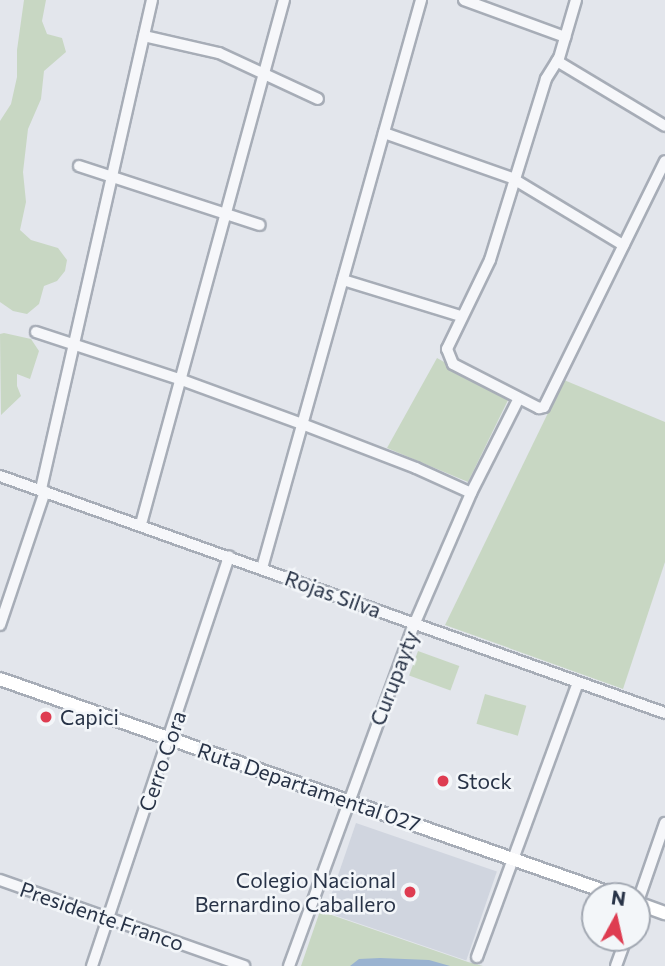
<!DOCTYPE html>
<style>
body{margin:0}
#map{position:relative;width:665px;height:966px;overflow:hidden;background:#e3e6ec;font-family:Commissioner,sans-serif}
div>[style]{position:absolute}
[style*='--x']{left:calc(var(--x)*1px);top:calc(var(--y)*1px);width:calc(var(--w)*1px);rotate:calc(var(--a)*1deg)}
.built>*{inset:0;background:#d0d5df;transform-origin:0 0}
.green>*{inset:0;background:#c8d7c3;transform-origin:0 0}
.water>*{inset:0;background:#9ab3d0}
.roads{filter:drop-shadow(2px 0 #a7adb7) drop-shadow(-2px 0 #a7adb7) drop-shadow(0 2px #a7adb7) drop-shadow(0 -2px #a7adb7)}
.minor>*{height:10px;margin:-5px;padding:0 5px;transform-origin:5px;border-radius:5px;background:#f6f7fa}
.major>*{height:12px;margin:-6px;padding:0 6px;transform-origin:6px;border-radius:6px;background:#fff}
.dots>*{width:19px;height:19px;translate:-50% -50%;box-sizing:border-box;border:4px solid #f3f6f9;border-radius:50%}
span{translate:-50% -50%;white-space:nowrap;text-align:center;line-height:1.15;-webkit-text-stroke:5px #f3f6f9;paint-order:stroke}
.street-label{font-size:21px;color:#283347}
.poi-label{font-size:21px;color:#283347}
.left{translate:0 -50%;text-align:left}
.right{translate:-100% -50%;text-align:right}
.north{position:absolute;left:581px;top:882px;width:70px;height:70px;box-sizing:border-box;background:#f3f6f9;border:2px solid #a2a8b2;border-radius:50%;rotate:8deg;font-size:19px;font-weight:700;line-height:28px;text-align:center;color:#283347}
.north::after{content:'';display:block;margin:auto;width:24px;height:32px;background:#de3c51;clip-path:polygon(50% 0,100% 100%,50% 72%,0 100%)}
</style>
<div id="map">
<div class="built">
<div style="left:356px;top:823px;width:149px;height:94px;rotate:19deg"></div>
</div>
<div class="green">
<div style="clip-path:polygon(24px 0,46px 0,42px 21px,47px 34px,62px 38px,66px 52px,44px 71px,41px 99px,28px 129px,23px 172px,26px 202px,20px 230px,31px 240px,58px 248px,67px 260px,65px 271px,57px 281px,44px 286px,39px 304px,27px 314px,13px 311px,0 302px,0 121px,11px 104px,17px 77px,17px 50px)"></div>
<div style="clip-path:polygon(4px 333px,31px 339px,39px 351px,30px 379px,17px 374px,17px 386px,21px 396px,1px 415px,0 334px)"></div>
<div style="clip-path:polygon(437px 358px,509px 398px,468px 482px,387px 448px)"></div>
<div style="clip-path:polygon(564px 380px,665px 422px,665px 562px,623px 689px,445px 625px)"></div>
<div style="left:418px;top:651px;width:44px;height:26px;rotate:20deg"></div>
<div style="left:485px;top:694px;width:43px;height:31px;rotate:16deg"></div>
<div style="clip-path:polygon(320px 911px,468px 962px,483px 966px,301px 966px)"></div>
</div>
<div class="water">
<div style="clip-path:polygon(380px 958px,429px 960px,450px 966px,350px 966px,359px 959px)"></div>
</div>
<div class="roads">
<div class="minor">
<div style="--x:464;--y:0;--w:108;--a:20.1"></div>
<div style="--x:576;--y:0;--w:60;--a:106.3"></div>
<div style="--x:559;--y:58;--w:25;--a:122"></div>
<div style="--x:546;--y:79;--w:189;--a:107.2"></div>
<div style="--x:490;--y:260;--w:99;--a:115.8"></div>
<div style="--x:447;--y:349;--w:16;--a:68"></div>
<div style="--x:453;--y:364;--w:97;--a:27.1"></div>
<div style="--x:539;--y:408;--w:5;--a:-11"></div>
<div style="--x:544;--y:407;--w:274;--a:-63.8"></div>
<div style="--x:144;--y:36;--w:77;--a:12.8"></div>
<div style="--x:219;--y:53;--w:109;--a:24.9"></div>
<div style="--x:557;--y:61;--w:126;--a:31"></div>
<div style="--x:384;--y:133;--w:136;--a:19.4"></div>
<div style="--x:512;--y:178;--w:130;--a:31.1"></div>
<div style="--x:79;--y:166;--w:190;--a:18.1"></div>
<div style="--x:343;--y:280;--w:123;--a:17"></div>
<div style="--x:36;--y:332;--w:151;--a:18.2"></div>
<div style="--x:179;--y:379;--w:131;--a:20.1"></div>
<div style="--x:302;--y:424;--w:122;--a:21.1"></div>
<div style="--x:416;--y:468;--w:60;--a:24.4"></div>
<div style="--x:0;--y:476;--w:706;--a:19.62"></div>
<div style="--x:41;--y:489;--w:501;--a:-77.21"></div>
<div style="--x:141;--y:524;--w:543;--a:-74.74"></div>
<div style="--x:262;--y:568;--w:590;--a:-74.36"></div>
<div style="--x:0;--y:625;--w:141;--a:-71.4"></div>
<div style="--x:0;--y:880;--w:259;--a:19.4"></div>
<div style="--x:637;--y:904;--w:86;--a:-70.9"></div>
<div style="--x:477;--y:957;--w:292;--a:-69.8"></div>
<div style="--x:92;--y:966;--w:432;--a:-71.5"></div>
<div style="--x:289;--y:966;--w:363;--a:-69.9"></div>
<div style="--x:414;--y:625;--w:144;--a:-66.6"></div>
<div style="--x:471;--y:493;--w:106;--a:-63.2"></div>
<div style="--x:616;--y:966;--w:30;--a:-70"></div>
</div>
<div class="major">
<div style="--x:0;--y:679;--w:655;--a:19.35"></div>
<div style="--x:637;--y:903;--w:30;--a:20"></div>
</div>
</div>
<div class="dots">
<div style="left:46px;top:717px;background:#de3c51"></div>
<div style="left:443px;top:781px;background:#de3c51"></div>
<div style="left:410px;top:892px;background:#de3c51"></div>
</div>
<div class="street-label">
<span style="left:333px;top:594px;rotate:20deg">Rojas Silva</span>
<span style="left:394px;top:678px;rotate:-69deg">Curupayty</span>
<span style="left:162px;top:761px;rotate:-71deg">Cerro Cora</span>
<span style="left:309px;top:787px;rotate:19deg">Ruta Departamental 027</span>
<span style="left:102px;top:916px;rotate:19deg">Presidente Franco</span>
</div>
<div class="poi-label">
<span class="left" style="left:60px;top:717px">Capici</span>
<span class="left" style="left:457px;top:781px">Stock</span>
<span class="right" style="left:396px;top:892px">Colegio Nacional<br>Bernardino Caballero</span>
</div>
<div class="north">N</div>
</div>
